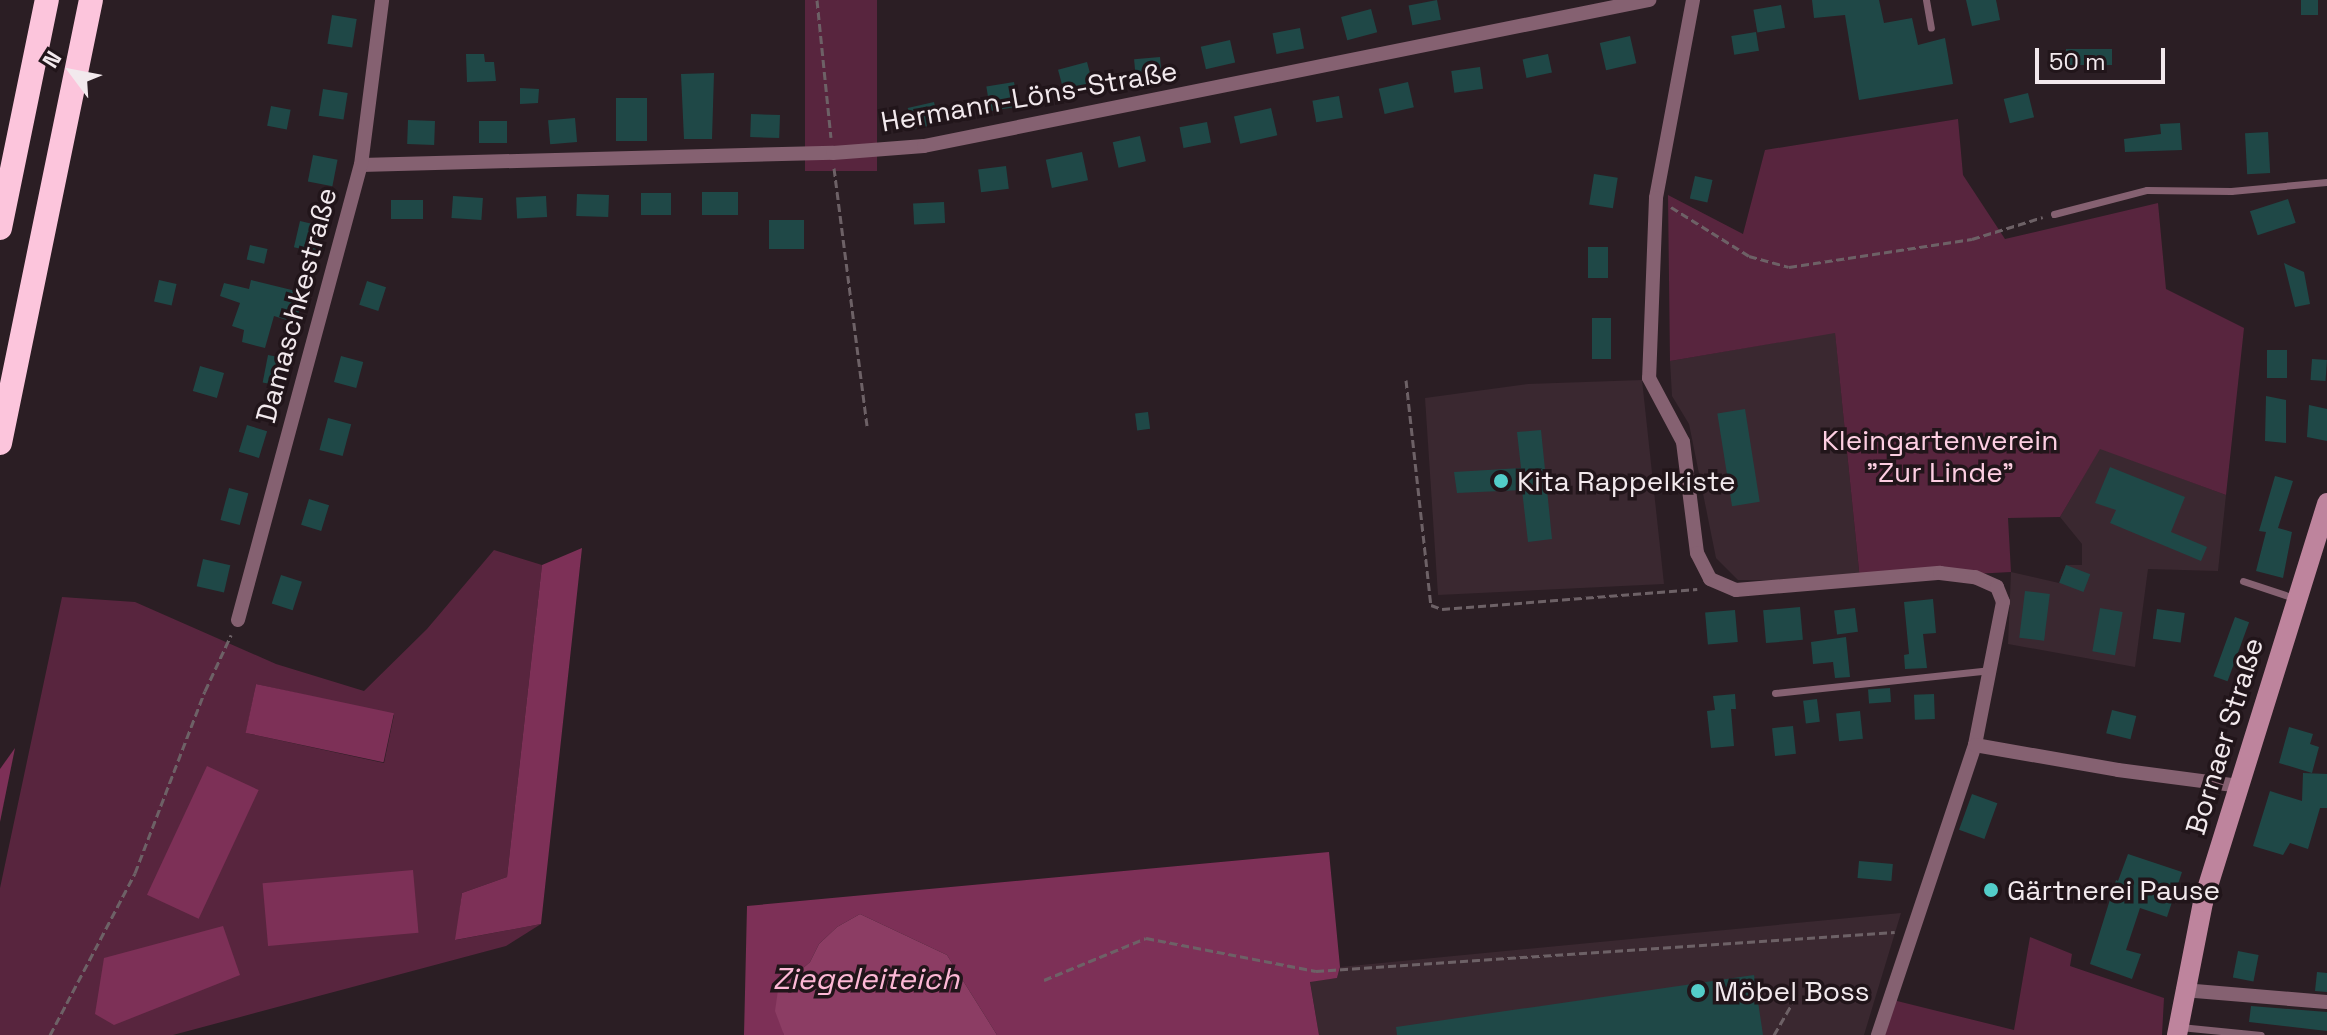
<!DOCTYPE html>
<meta charset="utf-8">
<style>
body{margin:0}
#map{position:relative;width:2327px;height:1035px;overflow:hidden;background:#2b1e24;font-family:"Space Grotesk",sans-serif}
div>[style]{position:absolute}
[style*='--x']{left:calc(var(--x)*1px);top:calc(var(--y)*1px);width:calc(var(--w)*1px);rotate:calc(var(--a)*1deg)}
.built>*{inset:0;background:#3a2830}
.green>*{inset:0;background:#58253e;transform-origin:0 0}
.forest>*{inset:0;background:#7d3057;transform-origin:0 0}
.water>*{inset:0;background:#8c3d64}
.building>*{inset:0;background:#1f4847;transform-origin:0 0}
.path>*{height:3px;margin-top:-1.5px;transform-origin:0;background:repeating-linear-gradient(90deg,#6d6166 0 8px,transparent 0 12px)}
.service>*{height:7px;margin:-3.5px;padding:0 3.5px;transform-origin:3.5px;border-radius:3.5px;background:#856171}
.minor>*{height:14px;margin:-7px;padding:0 7px;transform-origin:7px;border-radius:7px;background:#856171}
.secondary>*{height:20px;margin:-10px;padding:0 10px;transform-origin:10px;border-radius:10px;background:#be849d}
.motorway>*{height:24px;margin:-12px;padding:0 12px;transform-origin:12px;border-radius:12px;background:#fcc5dc}
.dots>*{width:22px;height:22px;translate:-50% -50%;box-sizing:border-box;border:4px solid #21151a;border-radius:50%}
span{translate:-50% -50%;white-space:nowrap;text-align:center;line-height:1.15;-webkit-text-stroke:7px #21151a;paint-order:stroke}
.street-label{font-size:28px;color:#f2e9ed}
.park-label{font-size:28px;color:#fdcee2}
.poi-label{font-size:28px;color:#f2e9ed}
.left{translate:0 -50%;text-align:left}
.water-label{font-size:30px;color:#fdb8d6;font-style:italic}
.north{position:absolute;left:32px;top:32px;width:80px;height:80px;-webkit-text-stroke:6px #21151a;paint-order:stroke;rotate:302deg;font-size:22px;font-weight:700;line-height:32px;text-align:center;color:#f2e9ed}
.north::after{content:'';display:block;margin:auto;width:28px;height:36px;background:#f2e9ed;clip-path:polygon(50% 0,100% 100%,50% 72%,0 100%)}
.scale{position:absolute;left:2035px;top:48px;width:130px;height:36px;box-sizing:border-box;border:4px solid #f2e9ed;border-top:0;padding-left:10px;font-size:24px;line-height:28px;white-space:nowrap;color:#f2e9ed;-webkit-text-stroke:6px #21151a;paint-order:stroke}
</style>
<div id="map">
<div class="built">
<div style="clip-path:polygon(1835px 332px,1860px 580px,1738px 580px,1716px 558px,1689px 424px,1672px 396px,1670px 361px)"></div>
<div style="clip-path:polygon(1642px 380px,1664px 584px,1438px 595px,1425px 398px,1528px 384px)"></div>
<div style="clip-path:polygon(2100px 448px,2226px 495px,2218px 571px,2148px 569px,2135px 667px,2008px 644px,2011px 572px,2059px 583px,2066px 565px,2082px 565px,2082px 544px,2060px 517px)"></div>
<div style="clip-path:polygon(1901px 913px,1864px 1035px,1319px 1035px,1310px 981px,1337px 978px,1340px 967px)"></div>
</div>
<div class="green">
<div style="left:805px;top:0;width:72px;height:171px"></div>
<div style="clip-path:polygon(1958px 119px,1963px 175px,2005px 239px,2158px 203px,2166px 289px,2244px 328px,2226px 495px,2100px 449px,2060px 517px,2008px 518px,2011px 572px,1860px 580px,1835px 333px,1670px 361px,1668px 195px,1743px 234px,1765px 150px)"></div>
<div style="clip-path:polygon(evenodd,494px 550px,542px 565px,507px 877px,462px 893px,456px 940px,541px 924px,506px 946px,173px 1035px,0 1035px,0 888px,62px 597px,135px 602px,276px 664px,364px 691px,427px 629px,494px 550px,256px 684px,394px 715px,384px 763px,246px 733px,256px 684px)"></div>
<div style="clip-path:polygon(2030px 937px,2072px 954px,2070px 966px,2164px 998px,2162px 1035px,1885px 1035px,1893px 1000px,2014px 1030px)"></div>
</div>
<div class="forest">
<div style="clip-path:polygon(582px 548px,541px 924px,455px 940px,462px 893px,507px 877px,542px 565px)"></div>
<div style="left:256px;top:684px;width:141px;height:50px;rotate:12deg"></div>
<div style="clip-path:polygon(15px 748px,0 822px,0 769px)"></div>
<div style="left:207px;top:766px;width:57px;height:142px;rotate:25deg"></div>
<div style="clip-path:polygon(1329px 852px,1340px 967px,1337px 978px,1310px 982px,1319px 1035px,997px 1035px,947px 955px,860px 914px,837px 927px,819px 944px,810px 962px,778px 990px,784px 1035px,744px 1035px,747px 906px)"></div>
<div style="left:413px;top:870px;width:63px;height:151px;rotate:85deg"></div>
<div style="clip-path:polygon(223px 926px,240px 975px,114px 1025px,95px 1014px,104px 958px)"></div>
</div>
<div class="water">
<div style="clip-path:polygon(860px 914px,947px 955px,997px 1035px,784px 1035px,775px 1011px,778px 990px,810px 962px,819px 944px,837px 927px)"></div>
</div>
<div class="building">
<div style="left:1437px;top:0;width:20px;height:29px;rotate:79deg"></div>
<div style="clip-path:polygon(1812px 0,1879px 0,1884px 23px,1912px 18px,1918px 45px,1945px 38px,1953px 84px,1859px 100px,1845px 15px,1814px 18px)"></div>
<div style="clip-path:polygon(1966px 0,1996px 0,2000px 20px,1972px 26px)"></div>
<div style="left:2301px;top:0;width:17px;height:15px"></div>
<div style="left:1781px;top:5px;width:23px;height:28px;rotate:80deg"></div>
<div style="left:1371px;top:9px;width:24px;height:31px;rotate:75deg"></div>
<div style="left:332px;top:15px;width:25px;height:29px;rotate:9deg"></div>
<div style="left:1300px;top:28px;width:21px;height:28px;rotate:79deg"></div>
<div style="left:1756px;top:32px;width:19px;height:25px;rotate:81deg"></div>
<div style="left:1630px;top:36px;width:28px;height:31px;rotate:77deg"></div>
<div style="left:1230px;top:40px;width:23px;height:30px;rotate:77deg"></div>
<div style="left:2112px;top:49px;width:16px;height:46px;rotate:90deg"></div>
<div style="clip-path:polygon(466px 54px,484px 54px,485px 62px,494px 62px,496px 81px,467px 82px)"></div>
<div style="left:1548px;top:54px;width:19px;height:26px;rotate:78deg"></div>
<div style="left:1160px;top:57px;width:21px;height:26px;rotate:85deg"></div>
<div style="left:1087px;top:62px;width:27px;height:30px;rotate:75deg"></div>
<div style="left:1480px;top:67px;width:22px;height:29px;rotate:82deg"></div>
<div style="clip-path:polygon(714px 73px,712px 139px,684px 139px,681px 74px)"></div>
<div style="left:1014px;top:82px;width:25px;height:28px;rotate:81deg"></div>
<div style="left:1408px;top:82px;width:26px;height:30px;rotate:77deg"></div>
<div style="clip-path:polygon(520px 88px,539px 89px,538px 103px,520px 104px)"></div>
<div style="left:323px;top:89px;width:25px;height:27px;rotate:9deg"></div>
<div style="left:2028px;top:93px;width:25px;height:25px;rotate:76deg"></div>
<div style="left:1339px;top:96px;width:22px;height:27px;rotate:80deg"></div>
<div style="left:616px;top:98px;width:31px;height:43px"></div>
<div style="left:934px;top:102px;width:22px;height:27px;rotate:77deg"></div>
<div style="left:271px;top:106px;width:20px;height:20px;rotate:11deg"></div>
<div style="left:1271px;top:108px;width:28px;height:38px;rotate:77deg"></div>
<div style="left:751px;top:114px;width:29px;height:23px;rotate:2deg"></div>
<div style="left:575px;top:118px;width:24px;height:27px;rotate:85deg"></div>
<div style="left:408px;top:120px;width:27px;height:24px;rotate:2deg"></div>
<div style="left:479px;top:121px;width:28px;height:22px"></div>
<div style="left:1207px;top:122px;width:21px;height:28px;rotate:79deg"></div>
<div style="clip-path:polygon(2180px 123px,2182px 150px,2125px 152px,2124px 139px,2161px 134px,2160px 124px)"></div>
<div style="left:2268px;top:132px;width:41px;height:23px;rotate:87deg"></div>
<div style="left:1140px;top:136px;width:26px;height:28px;rotate:77deg"></div>
<div style="left:1082px;top:152px;width:29px;height:37px;rotate:78deg"></div>
<div style="left:313px;top:155px;width:25px;height:27px;rotate:11deg"></div>
<div style="left:1006px;top:166px;width:23px;height:28px;rotate:83deg"></div>
<div style="left:1594px;top:174px;width:24px;height:31px;rotate:9deg"></div>
<div style="left:1695px;top:176px;width:18px;height:23px;rotate:13deg"></div>
<div style="left:738px;top:192px;width:23px;height:36px;rotate:90deg"></div>
<div style="left:641px;top:193px;width:30px;height:22px"></div>
<div style="left:577px;top:194px;width:32px;height:22px;rotate:2deg"></div>
<div style="left:453px;top:196px;width:30px;height:22px;rotate:4deg"></div>
<div style="left:546px;top:196px;width:21px;height:30px;rotate:87deg"></div>
<div style="left:2288px;top:199px;width:25px;height:40px;rotate:72deg"></div>
<div style="left:391px;top:200px;width:32px;height:19px"></div>
<div style="left:944px;top:202px;width:21px;height:31px;rotate:87deg"></div>
<div style="left:804px;top:220px;width:29px;height:35px;rotate:90deg"></div>
<div style="left:300px;top:221px;width:23px;height:27px;rotate:13deg"></div>
<div style="left:250px;top:245px;width:18px;height:15px;rotate:13deg"></div>
<div style="left:1608px;top:247px;width:31px;height:20px;rotate:90deg"></div>
<div style="clip-path:polygon(2284px 263px,2304px 272px,2310px 304px,2295px 307px)"></div>
<div style="left:159px;top:280px;width:18px;height:22px;rotate:13deg"></div>
<div style="clip-path:polygon(251px 280px,304px 293px,296px 323px,274px 316px,265px 348px,242px 342px,244px 330px,232px 326px,240px 303px,220px 296px,224px 283px,249px 289px)"></div>
<div style="left:367px;top:281px;width:20px;height:25px;rotate:18deg"></div>
<div style="left:1592px;top:318px;width:19px;height:41px"></div>
<div style="left:2287px;top:350px;width:28px;height:20px;rotate:90deg"></div>
<div style="left:268px;top:355px;width:20px;height:28px;rotate:11deg"></div>
<div style="left:341px;top:356px;width:23px;height:27px;rotate:15deg"></div>
<div style="left:2312px;top:359px;width:15px;height:21px;rotate:4deg"></div>
<div style="left:200px;top:366px;width:25px;height:26px;rotate:16deg"></div>
<div style="clip-path:polygon(2266px 396px,2286px 400px,2286px 443px,2265px 441px)"></div>
<div style="clip-path:polygon(2309px 405px,2327px 409px,2327px 441px,2307px 437px)"></div>
<div style="left:1745px;top:409px;width:94px;height:28px;rotate:81deg"></div>
<div style="left:1148px;top:412px;width:17px;height:13px;rotate:83deg"></div>
<div style="left:328px;top:418px;width:24px;height:33px;rotate:15deg"></div>
<div style="left:247px;top:425px;width:21px;height:28px;rotate:17deg"></div>
<div style="clip-path:polygon(1541px 430px,1552px 539px,1528px 542px,1522px 490px,1457px 493px,1454px 472px,1521px 468px,1517px 432px)"></div>
<div style="clip-path:polygon(2110px 467px,2185px 497px,2171px 532px,2207px 547px,2201px 561px,2110px 523px,2116px 510px,2095px 503px)"></div>
<div style="clip-path:polygon(2275px 476px,2293px 481px,2278px 528px,2292px 532px,2283px 578px,2256px 571px,2266px 532px,2259px 531px)"></div>
<div style="left:229px;top:488px;width:20px;height:33px;rotate:15deg"></div>
<div style="left:309px;top:499px;width:21px;height:27px;rotate:17deg"></div>
<div style="left:203px;top:559px;width:28px;height:28px;rotate:13deg"></div>
<div style="left:2066px;top:565px;width:26px;height:19px;rotate:21deg"></div>
<div style="left:281px;top:575px;width:22px;height:30px;rotate:18deg"></div>
<div style="left:2025px;top:591px;width:25px;height:47px;rotate:7deg"></div>
<div style="clip-path:polygon(1933px 599px,1936px 633px,1923px 634px,1927px 668px,1905px 669px,1904px 655px,1909px 654px,1904px 602px)"></div>
<div style="left:1800px;top:607px;width:33px;height:37px;rotate:85deg"></div>
<div style="left:1855px;top:608px;width:24px;height:21px;rotate:83deg"></div>
<div style="left:2100px;top:608px;width:23px;height:44px;rotate:10deg"></div>
<div style="left:2157px;top:609px;width:28px;height:30px;rotate:8deg"></div>
<div style="left:1735px;top:610px;width:32px;height:30px;rotate:85deg"></div>
<div style="left:2235px;top:617px;width:15px;height:63px;rotate:20deg"></div>
<div style="clip-path:polygon(1846px 637px,1850px 677px,1835px 678px,1833px 662px,1813px 664px,1811px 642px)"></div>
<div style="left:1890px;top:688px;width:14px;height:22px;rotate:86deg"></div>
<div style="clip-path:polygon(1735px 694px,1736px 709px,1731px 709px,1734px 746px,1711px 748px,1707px 711px,1715px 710px,1713px 696px)"></div>
<div style="left:1934px;top:694px;width:25px;height:20px;rotate:88deg"></div>
<div style="left:1817px;top:699px;width:23px;height:14px;rotate:83deg"></div>
<div style="left:2112px;top:710px;width:25px;height:24px;rotate:14deg"></div>
<div style="left:1860px;top:711px;width:28px;height:24px;rotate:84deg"></div>
<div style="left:1793px;top:726px;width:28px;height:21px;rotate:84deg"></div>
<div style="clip-path:polygon(2289px 727px,2313px 734px,2310px 744px,2319px 747px,2312px 773px,2279px 763px)"></div>
<div style="clip-path:polygon(2303px 773px,2327px 774px,2327px 808px,2320px 808px,2308px 849px,2290px 843px,2283px 855px,2253px 846px,2270px 791px,2302px 801px)"></div>
<div style="left:1972px;top:794px;width:27px;height:38px;rotate:20deg"></div>
<div style="clip-path:polygon(2128px 854px,2182px 872px,2167px 917px,2140px 908px,2126px 950px,2141px 954px,2132px 979px,2090px 964px,2116px 880px,2118px 881px)"></div>
<div style="left:1859px;top:861px;width:34px;height:17px;rotate:5deg"></div>
<div style="left:2238px;top:951px;width:21px;height:27px;rotate:11deg"></div>
<div style="clip-path:polygon(2317px 972px,2327px 973px,2327px 992px,2315px 991px)"></div>
<div style="clip-path:polygon(1754px 975px,1763px 1035px,1397px 1035px,1396px 1027px)"></div>
<div style="clip-path:polygon(2251px 1006px,2327px 1012px,2327px 1031px,2249px 1022px)"></div>
</div>
<div class="path">
<div style="--x:817;--y:0;--w:138;--a:84.2"></div>
<div style="--x:834;--y:168;--w:260;--a:82.7"></div>
<div style="--x:1671;--y:207;--w:92;--a:32.1"></div>
<div style="--x:1749;--y:256;--w:41;--a:15.4"></div>
<div style="--x:1789;--y:267;--w:185;--a:-8.7"></div>
<div style="--x:1972;--y:239;--w:74;--a:-17.2"></div>
<div style="--x:1406;--y:380;--w:226;--a:83.7"></div>
<div style="--x:1431;--y:605;--w:12;--a:20"></div>
<div style="--x:1442;--y:609;--w:256;--a:-4.5"></div>
<div style="--x:1044;--y:980;--w:110;--a:-22.4"></div>
<div style="--x:1146;--y:938;--w:173;--a:11"></div>
<div style="--x:1316;--y:971;--w:580;--a:-3.85"></div>
<div style="--x:50;--y:1035;--w:183;--a:-62.3"></div>
<div style="--x:135;--y:873;--w:195;--a:-69"></div>
<div style="--x:205;--y:691;--w:62;--a:-65.1"></div>
<div style="--x:1774;--y:1035;--w:36;--a:-60"></div>
</div>
<div class="service">
<div style="--x:1926;--y:0;--w:28;--a:80"></div>
<div style="--x:2054;--y:214;--w:96;--a:-14.5"></div>
<div style="--x:2147;--y:190;--w:84;--a:0.7"></div>
<div style="--x:2231;--y:191;--w:96;--a:-5.4"></div>
<div style="--x:2243;--y:581;--w:54;--a:18.4"></div>
<div style="--x:1775;--y:693;--w:215;--a:-6.1"></div>
<div style="--x:2180;--y:1027;--w:81;--a:5.6"></div>
</div>
<div class="minor">
<div style="--x:1693;--y:0;--w:201;--a:100.6"></div>
<div style="--x:1656;--y:198;--w:180;--a:92.2"></div>
<div style="--x:1649;--y:378;--w:72;--a:62"></div>
<div style="--x:1683;--y:442;--w:112;--a:82.8"></div>
<div style="--x:1697;--y:553;--w:29;--a:63"></div>
<div style="--x:1710;--y:579;--w:28;--a:23"></div>
<div style="--x:1736;--y:590;--w:205;--a:-4.8"></div>
<div style="--x:1940;--y:573;--w:35;--a:7"></div>
<div style="--x:1975;--y:577;--w:24;--a:24"></div>
<div style="--x:1997;--y:587;--w:16;--a:68"></div>
<div style="--x:2003;--y:602;--w:146;--a:101.1"></div>
<div style="--x:1975;--y:745;--w:306;--a:108.5"></div>
<div style="--x:361;--y:165;--w:472;--a:-1.5"></div>
<div style="--x:833;--y:153;--w:91;--a:-4.4"></div>
<div style="--x:924;--y:146;--w:740;--a:-11.39"></div>
<div style="--x:238;--y:620;--w:471;--a:-74.9"></div>
<div style="--x:361;--y:165;--w:166;--a:-82.7"></div>
<div style="--x:1975;--y:745;--w:145;--a:9.9"></div>
<div style="--x:2118;--y:770;--w:122;--a:7.5"></div>
<div style="--x:2183;--y:990;--w:144;--a:4.8"></div>
</div>
<div class="secondary">
<div style="--x:2177;--y:1035;--w:136;--a:-78.9"></div>
<div style="--x:2203;--y:902;--w:418;--a:-72.7"></div>
</div>
<div class="motorway">
<div style="--x:0;--y:228;--w:233;--a:-78.4"></div>
<div style="--x:0;--y:443;--w:452;--a:-78.4"></div>
</div>
<div class="dots">
<div style="left:1501px;top:481px;background:#53cdc9"></div>
<div style="left:1991px;top:890px;background:#53cdc9"></div>
<div style="left:1698px;top:991px;background:#53cdc9"></div>
</div>
<div class="street-label">
<span style="left:1029px;top:96px;rotate:-10deg">Hermann-Löns-Straße</span>
<span style="left:296px;top:305px;rotate:-75deg">Damaschkestraße</span>
<span style="left:2224px;top:736px;rotate:-73deg">Bornaer Straße</span>
</div>
<div class="park-label">
<span style="left:1940px;top:456px">Kleingartenverein<br>"Zur Linde"</span>
</div>
<div class="poi-label">
<span class="left" style="left:1517px;top:481px">Kita Rappelkiste</span>
<span class="left" style="left:2007px;top:890px">Gärtnerei Pause</span>
<span class="left" style="left:1714px;top:991px">Möbel Boss</span>
</div>
<div class="water-label">
<span style="left:866px;top:979px">Ziegeleiteich</span>
</div>
<div class="north">N</div>
<div class="scale">50 m</div>
</div>
